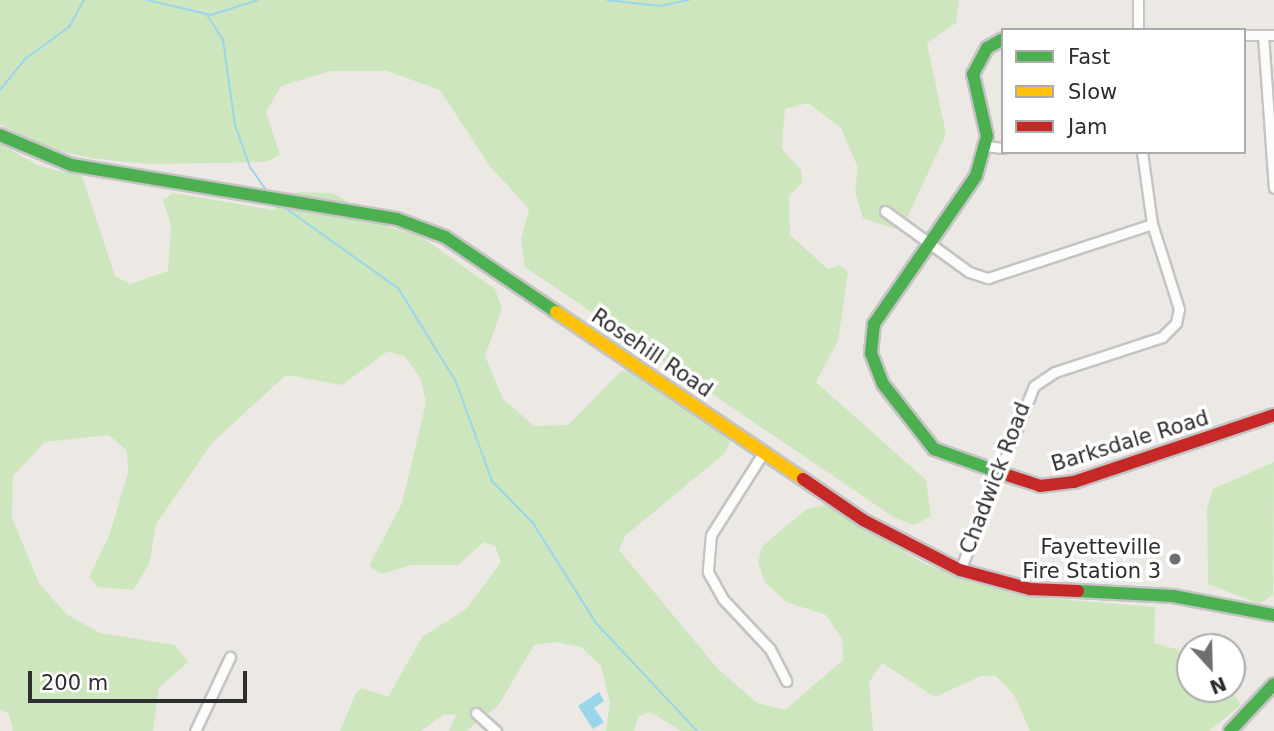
<!DOCTYPE html>
<style>
body{margin:0}
#map{position:relative;width:1274px;height:731px;overflow:hidden;background:#ece8e4;font-family:"DejaVu Sans",sans-serif}
div>[style]{position:absolute}
[style*='--x']{left:calc(var(--x)*1px);top:calc(var(--y)*1px);width:calc(var(--w)*1px);rotate:calc(var(--a)*1deg)}
.green>*{inset:0;background:#cee6be}
.water>*{inset:0;background:#99d6ec}
.stream>*{height:2px;margin:-1px;padding:0 1px;transform-origin:1px;border-radius:1px;background:#99d6ec}
.roads{filter:drop-shadow(2px 0 #c5c4c5) drop-shadow(-2px 0 #c5c4c5) drop-shadow(0 2px #c5c4c5) drop-shadow(0 -2px #c5c4c5)}
.street>*{height:9px;margin:-4.5px;padding:0 4.5px;transform-origin:4.5px;border-radius:4.5px;background:#fcfcfb}
.fast>*{height:12px;margin:-6px;padding:0 6px;transform-origin:6px;border-radius:6px;background:#4caf50}
.slow>*{height:12px;margin:-6px;padding:0 6px;transform-origin:6px;border-radius:6px;background:#ffc107}
.jam>*{height:12px;margin:-6px;padding:0 6px;transform-origin:6px;border-radius:6px;background:#c62828}
.dots>*{width:19px;height:19px;translate:-50% -50%;box-sizing:border-box;border:4px solid #fff;border-radius:50%}
span{translate:-50% -50%;white-space:nowrap;text-align:center;line-height:1.15;-webkit-text-stroke:7px #fff;paint-order:stroke}
.street-label{font-size:21px;color:#2e2e2e}
.poi-label{font-size:21px;color:#2e2e2e}
.right{translate:-100% -50%;text-align:right}
.legend{position:absolute;left:1001px;top:28px;width:245px;height:126px;box-sizing:border-box;background:#fff;border:2px solid #ababab;margin:0;padding:9px 12px;list-style:none;font-size:21px;color:#2e2e2e}
.legend li{display:flex;align-items:center;gap:14px;height:35px}
.legend b{width:35px;border:2px solid #ababab}
.north{position:absolute;left:1176px;top:633px;width:70px;height:70px;box-sizing:border-box;background:#fff;border:2px solid #ababab;border-radius:50%;rotate:158deg;font-size:19px;font-weight:700;line-height:28px;text-align:center;color:#2e2e2e}
.north::after{content:'';display:block;margin:auto;width:24px;height:32px;background:#706f6e;clip-path:polygon(50% 0,100% 100%,50% 72%,0 100%)}
.scale{position:absolute;left:28px;top:671px;width:219px;height:32px;box-sizing:border-box;border:4px solid #2e2e2e;border-top:0;padding-left:9px;font-size:21px;line-height:24px;white-space:nowrap;color:#2e2e2e;-webkit-text-stroke:5px #fff;paint-order:stroke}
</style>
<div id="map">
<div class="green">
<div style="clip-path:polygon(0 0,959px 0,956px 23px,927px 43px,946px 134px,901px 231px,863px 218px,855px 192px,858px 168px,841px 128px,808px 103px,785px 109px,783px 131px,782px 149px,801px 170px,802px 182px,789px 197px,790px 235px,828px 269px,840px 265px,848px 272px,838px 341px,816px 382px,926px 480px,931px 516px,914px 525px,895px 518px,525px 267px,521px 240px,529px 209px,489px 165px,440px 90px,387px 71px,331px 71px,281px 86px,266px 112px,280px 155px,266px 162px,148px 164px,90px 158px,43px 147px,0 124px)"></div>
<div style="clip-path:polygon(0 144px,39px 166px,82px 176px,115px 276px,130px 284px,168px 271px,171px 225px,163px 200px,173px 193px,273px 210px,298px 192px,333px 193px,389px 227px,422px 237px,495px 289px,502px 309px,485px 356px,503px 399px,534px 426px,568px 425px,621px 371px,634px 370px,725px 432px,730px 443px,724px 454px,625px 536px,619px 550px,718px 669px,757px 703px,785px 710px,843px 660px,842px 639px,826px 615px,786px 602px,765px 582px,758px 563px,762px 547px,780px 531px,807px 509px,827px 505px,921px 562px,970px 582px,1032px 597px,1155px 607px,1154px 643px,1190px 653px,1190px 689px,1231px 689px,1241px 705px,1209px 731px,1030px 731px,1014px 695px,996px 676px,981px 676px,935px 697px,882px 663px,869px 682px,873px 731px,681px 731px,650px 712px,638px 717px,634px 731px,606px 731px,610px 703px,601px 666px,581px 647px,555px 642px,534px 645px,498px 706px,466px 731px,449px 731px,456px 715px,445px 714px,421px 731px,340px 731px,356px 693px,362px 688px,388px 697px,422px 637px,466px 609px,501px 562px,495px 546px,484px 542px,458px 565px,411px 565px,382px 574px,369px 566px,402px 503px,426px 403px,421px 379px,405px 357px,388px 351px,342px 385px,286px 375px,212px 443px,156px 524px,149px 565px,133px 590px,98px 587px,89px 577px,109px 536px,128px 473px,127px 451px,109px 435px,45px 442px,13px 476px,12px 518px,39px 583px,66px 614px,100px 633px,175px 645px,188px 662px,159px 688px,153px 731px,13px 731px,9px 714px,0 709px)"></div>
<div style="clip-path:polygon(1274px 462px,1273px 595px,1259px 604px,1208px 584px,1207px 509px,1213px 489px)"></div>
</div>
<div class="water">
<div style="clip-path:polygon(599px 692px,604px 701px,594px 708px,604px 722px,593px 729px,578px 706px)"></div>
</div>
<div class="stream">
<div style="--x:147;--y:0;--w:66;--a:13.2"></div>
<div style="--x:211;--y:15;--w:49;--a:-17.7"></div>
<div style="--x:607;--y:0;--w:53;--a:6.5"></div>
<div style="--x:660;--y:6;--w:30;--a:-12"></div>
<div style="--x:207;--y:15;--w:30;--a:57"></div>
<div style="--x:223;--y:40;--w:86;--a:82"></div>
<div style="--x:235;--y:125;--w:45;--a:70.3"></div>
<div style="--x:250;--y:167;--w:29;--a:55"></div>
<div style="--x:0;--y:90;--w:40;--a:-51"></div>
<div style="--x:25;--y:59;--w:54;--a:-36"></div>
<div style="--x:69;--y:27;--w:31;--a:-61"></div>
<div style="--x:281;--y:205;--w:143;--a:35.4"></div>
<div style="--x:398;--y:288;--w:110;--a:58.3"></div>
<div style="--x:456;--y:382;--w:105;--a:70"></div>
<div style="--x:492;--y:481;--w:59;--a:45.7"></div>
<div style="--x:533;--y:523;--w:118;--a:57.8"></div>
<div style="--x:596;--y:623;--w:148;--a:46.9"></div>
</div>
<div class="roads">
<div class="street">
<div style="--x:1138;--y:0;--w:30;--a:90"></div>
<div style="--x:1244;--y:35;--w:30;--a:0"></div>
<div style="--x:1263;--y:35;--w:153;--a:85.9"></div>
<div style="--x:986;--y:146;--w:17;--a:7"></div>
<div style="--x:885;--y:211;--w:104;--a:36"></div>
<div style="--x:969;--y:272;--w:20;--a:18"></div>
<div style="--x:988;--y:278;--w:173;--a:-18.2"></div>
<div style="--x:763;--y:453;--w:97;--a:122.4"></div>
<div style="--x:711;--y:535;--w:37;--a:95"></div>
<div style="--x:708;--y:572;--w:31;--a:61"></div>
<div style="--x:723;--y:599;--w:69;--a:46.8"></div>
<div style="--x:770;--y:649;--w:36;--a:63"></div>
<div style="--x:960;--y:570;--w:198;--a:-68.1"></div>
<div style="--x:1034;--y:386;--w:25;--a:-34"></div>
<div style="--x:1055;--y:372;--w:113;--a:-18.1"></div>
<div style="--x:1162;--y:337;--w:20;--a:-45"></div>
<div style="--x:1176;--y:323;--w:14;--a:-78"></div>
<div style="--x:1179;--y:309;--w:89;--a:-107.6"></div>
<div style="--x:1152;--y:224;--w:73;--a:-97.9"></div>
<div style="--x:476;--y:713;--w:27;--a:42"></div>
<div style="--x:195;--y:731;--w:82;--a:-64.7"></div>
</div>
<div class="fast">
<div style="--x:1003;--y:39;--w:18;--a:151"></div>
<div style="--x:987;--y:48;--w:30;--a:118"></div>
<div style="--x:973;--y:74;--w:64;--a:77.3"></div>
<div style="--x:987;--y:136;--w:41;--a:105.4"></div>
<div style="--x:976;--y:176;--w:180;--a:124.6"></div>
<div style="--x:874;--y:324;--w:29;--a:96"></div>
<div style="--x:871;--y:353;--w:33;--a:69"></div>
<div style="--x:883;--y:384;--w:83;--a:51.9"></div>
<div style="--x:934;--y:449;--w:81;--a:19.6"></div>
<div style="--x:0;--y:135;--w:77;--a:22.9"></div>
<div style="--x:71;--y:165;--w:330;--a:9.4"></div>
<div style="--x:397;--y:219;--w:51;--a:20.6"></div>
<div style="--x:445;--y:237;--w:134;--a:34"></div>
<div style="--x:1078;--y:591;--w:95;--a:3"></div>
<div style="--x:1173;--y:596;--w:103;--a:10.7"></div>
<div style="--x:1230;--y:731;--w:64;--a:-46.9"></div>
</div>
<div class="slow">
<div style="--x:556;--y:312;--w:298;--a:34.1"></div>
</div>
<div class="jam">
<div style="--x:1010;--y:476;--w:32;--a:18"></div>
<div style="--x:1040;--y:486;--w:34;--a:-7"></div>
<div style="--x:1074;--y:482;--w:211;--a:-18.5"></div>
<div style="--x:803;--y:479;--w:73;--a:34.3"></div>
<div style="--x:863;--y:520;--w:109;--a:27.3"></div>
<div style="--x:960;--y:570;--w:73;--a:15.2"></div>
<div style="--x:1030;--y:589;--w:48;--a:2.4"></div>
</div>
</div>
<div class="dots">
<div style="left:1175px;top:559px;background:#706f6e"></div>
</div>
<div class="street-label">
<span style="left:652px;top:353px;rotate:34deg">Rosehill Road</span>
<span style="left:1130px;top:441px;rotate:-17deg">Barksdale Road</span>
<span style="left:995px;top:478px;rotate:-69deg">Chadwick Road</span>
</div>
<div class="poi-label">
<span class="right" style="left:1161px;top:559px">Fayetteville<br>Fire Station 3</span>
</div>
<ul class="legend">
<li><b style="height:9px;background:#4caf50"></b>Fast</li>
<li><b style="height:9px;background:#ffc107"></b>Slow</li>
<li><b style="height:9px;background:#c62828"></b>Jam</li>
</ul>
<div class="north">N</div>
<div class="scale">200 m</div>
</div>
